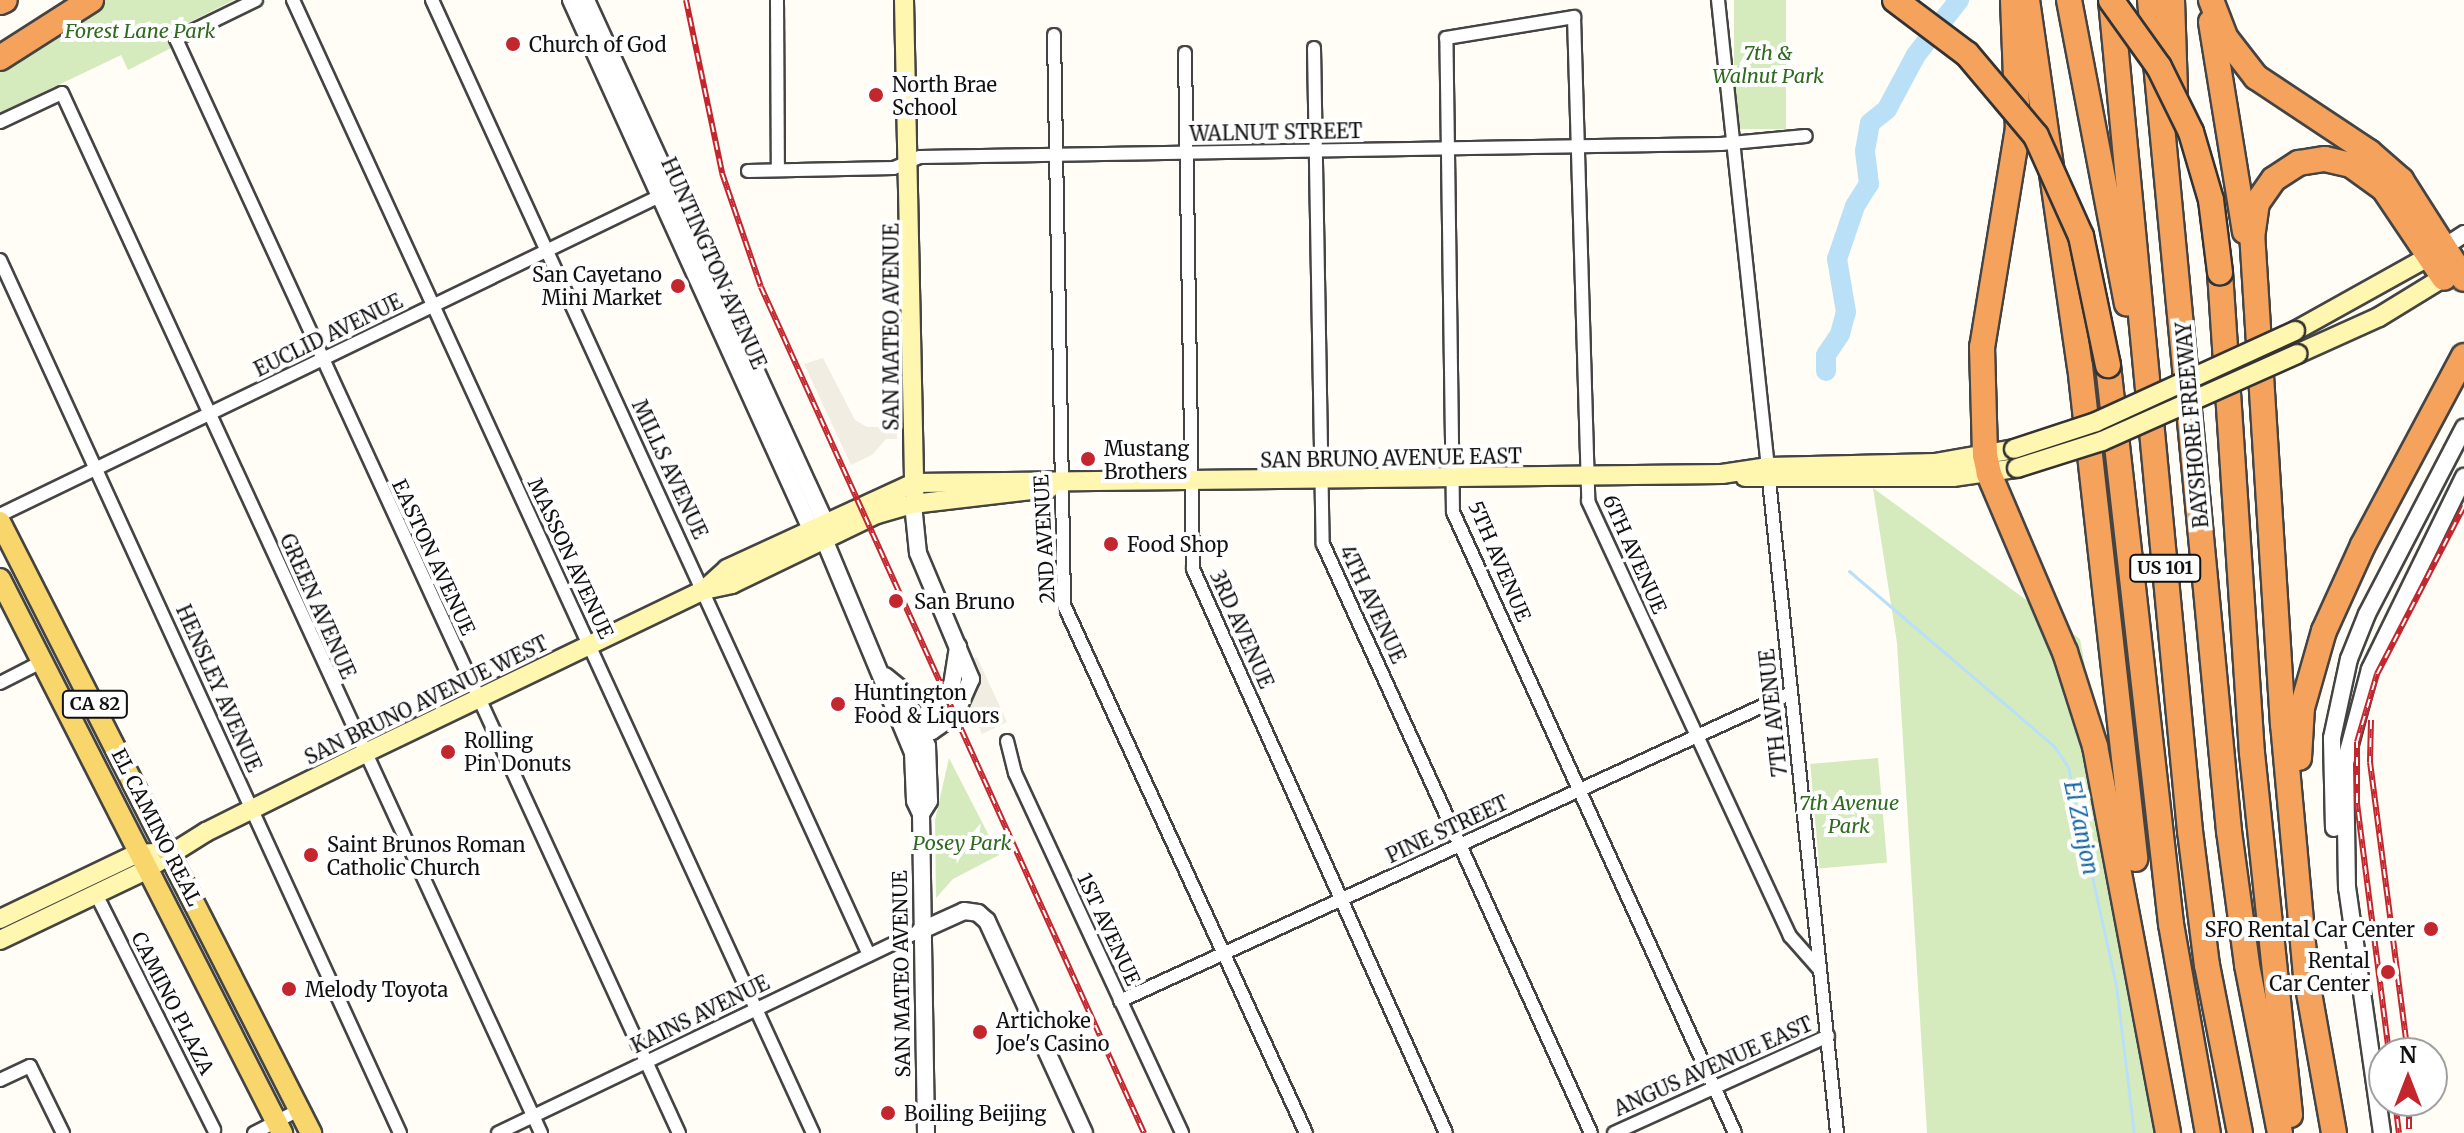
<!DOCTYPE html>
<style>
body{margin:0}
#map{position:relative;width:2464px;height:1133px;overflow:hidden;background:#fffdf5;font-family:Merriweather,serif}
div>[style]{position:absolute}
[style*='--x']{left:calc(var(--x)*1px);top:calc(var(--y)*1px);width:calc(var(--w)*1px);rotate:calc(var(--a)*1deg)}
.green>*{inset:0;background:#d5ebbd;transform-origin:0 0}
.plaza>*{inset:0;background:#f1ede2}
.stream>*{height:3px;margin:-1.5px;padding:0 1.5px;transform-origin:1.5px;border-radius:1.5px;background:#b9e0f7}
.river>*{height:20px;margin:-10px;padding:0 10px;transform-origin:10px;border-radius:10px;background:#b9e0f7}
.roads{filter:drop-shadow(2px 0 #444) drop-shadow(-2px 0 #444) drop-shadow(0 2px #444) drop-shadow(0 -2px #444)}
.minor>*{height:12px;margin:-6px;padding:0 6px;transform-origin:6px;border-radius:6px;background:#fff}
.tertiary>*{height:16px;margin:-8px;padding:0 8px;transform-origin:8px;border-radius:8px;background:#fff}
.secondary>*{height:18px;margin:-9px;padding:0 9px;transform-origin:9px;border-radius:9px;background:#fff6b0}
.primary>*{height:20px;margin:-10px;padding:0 10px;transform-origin:10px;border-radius:10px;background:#f9d66b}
.motorway>*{height:24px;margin:-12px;padding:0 12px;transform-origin:12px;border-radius:12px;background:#f5a25d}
.rail>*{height:6px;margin-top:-3px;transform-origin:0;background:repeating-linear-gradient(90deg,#fff 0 9px,#c4262e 0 18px);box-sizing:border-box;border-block:2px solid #c4262e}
.bridges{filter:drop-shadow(2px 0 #333) drop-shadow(-2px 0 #333) drop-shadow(0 2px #333) drop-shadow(0 -2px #333)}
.secondary-bridge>*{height:18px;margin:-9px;padding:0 9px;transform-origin:9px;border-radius:9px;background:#fff6b0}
.motorway-bridge>*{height:24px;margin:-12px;padding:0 12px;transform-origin:12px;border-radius:12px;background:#f5a25d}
.dots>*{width:22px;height:22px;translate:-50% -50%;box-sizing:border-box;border:4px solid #fff;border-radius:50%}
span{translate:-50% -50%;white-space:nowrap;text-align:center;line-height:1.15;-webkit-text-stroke:8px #fff;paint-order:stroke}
.shield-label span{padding:2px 6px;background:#fff;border:2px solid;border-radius:6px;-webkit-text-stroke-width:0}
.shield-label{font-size:18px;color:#111;font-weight:700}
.park-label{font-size:20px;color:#2f6b1f;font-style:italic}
.poi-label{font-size:20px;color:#111}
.left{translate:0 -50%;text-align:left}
.right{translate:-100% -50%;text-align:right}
.street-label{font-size:20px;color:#111}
.water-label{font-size:22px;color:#1768a6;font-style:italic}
.north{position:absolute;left:2368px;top:1037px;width:80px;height:80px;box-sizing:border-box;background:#fff;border:2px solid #a0a0a0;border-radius:50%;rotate:0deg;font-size:22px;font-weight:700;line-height:32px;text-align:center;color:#111}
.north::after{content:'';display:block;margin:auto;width:28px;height:36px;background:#c4262e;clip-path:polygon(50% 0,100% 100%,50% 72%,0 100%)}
</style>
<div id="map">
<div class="green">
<div style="clip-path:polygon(102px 0,234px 0,176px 29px,171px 48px,128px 70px,121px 55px,0 113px,0 64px)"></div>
<div style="left:1734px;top:0;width:52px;height:129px"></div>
<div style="clip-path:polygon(1873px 488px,2080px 639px,2170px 1133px,1927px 1133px,1897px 643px)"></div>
<div style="clip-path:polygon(949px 758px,999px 855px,953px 879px,936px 898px,935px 820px)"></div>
<div style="left:1878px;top:758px;width:105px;height:68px;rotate:85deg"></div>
</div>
<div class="plaza">
<div style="clip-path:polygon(823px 358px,855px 420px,867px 427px,897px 427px,897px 439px,886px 439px,872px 455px,851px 465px,804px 364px)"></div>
<div style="clip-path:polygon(977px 657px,1007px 722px,982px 734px,974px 716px,967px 719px,965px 713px,975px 690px,972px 659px)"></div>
</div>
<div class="stream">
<div style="--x:1849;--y:571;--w:270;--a:40.5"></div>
<div style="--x:2054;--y:746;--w:25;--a:56"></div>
<div style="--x:2068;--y:767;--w:223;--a:77.6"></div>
<div style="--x:2116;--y:985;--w:149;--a:83.1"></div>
</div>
<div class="river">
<div style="--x:1826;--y:371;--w:16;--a:-90"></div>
<div style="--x:1826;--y:355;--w:25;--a:-56"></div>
<div style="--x:1840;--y:334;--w:23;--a:-75"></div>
<div style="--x:1846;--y:312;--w:54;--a:-99.6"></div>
<div style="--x:1837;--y:259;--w:56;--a:-71.2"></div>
<div style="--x:1855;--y:206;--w:26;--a:-58"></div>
<div style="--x:1869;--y:184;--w:33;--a:-97"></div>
<div style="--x:1865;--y:151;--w:28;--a:-80"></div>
<div style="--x:1870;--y:123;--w:22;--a:-39"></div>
<div style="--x:1887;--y:109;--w:61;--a:-61.8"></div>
<div style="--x:1916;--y:55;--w:70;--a:-52"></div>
</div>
<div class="roads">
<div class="minor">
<div style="--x:256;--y:0;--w:89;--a:154"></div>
<div style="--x:176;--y:39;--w:1204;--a:65.31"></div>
<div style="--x:293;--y:0;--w:1247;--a:65.35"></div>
<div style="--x:432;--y:0;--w:1050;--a:65.41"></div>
<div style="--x:777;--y:0;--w:170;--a:89.7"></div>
<div style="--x:1718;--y:0;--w:470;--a:83.9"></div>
<div style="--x:1054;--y:35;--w:570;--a:88.99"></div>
<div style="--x:1064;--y:605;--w:581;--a:65.38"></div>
<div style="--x:1314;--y:48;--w:496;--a:89"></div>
<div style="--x:1323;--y:544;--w:647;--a:65.53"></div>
<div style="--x:1185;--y:53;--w:516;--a:89.11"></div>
<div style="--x:1193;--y:569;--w:618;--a:65.84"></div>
<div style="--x:0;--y:122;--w:68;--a:-25.1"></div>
<div style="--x:62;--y:93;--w:1145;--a:65.27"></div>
<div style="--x:748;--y:171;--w:146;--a:-1.2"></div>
<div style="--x:894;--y:168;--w:28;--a:-23"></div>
<div style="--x:920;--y:157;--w:801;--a:-0.93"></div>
<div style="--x:1721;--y:144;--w:85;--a:-5.4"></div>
<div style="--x:0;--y:260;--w:960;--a:65.38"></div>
<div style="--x:1769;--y:480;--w:657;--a:84.05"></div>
<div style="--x:0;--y:515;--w:740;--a:-25.8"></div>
<div style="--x:0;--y:683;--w:46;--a:-27.1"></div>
<div style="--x:1007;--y:741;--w:33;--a:76"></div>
<div style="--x:1015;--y:773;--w:397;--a:65.1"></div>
<div style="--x:96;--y:894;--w:264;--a:63.4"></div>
<div style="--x:1120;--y:1001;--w:738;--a:-24.66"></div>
<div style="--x:0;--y:1080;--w:33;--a:-25"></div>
<div style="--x:30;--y:1066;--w:75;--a:63.8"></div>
<div style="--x:254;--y:1133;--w:51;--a:-27.1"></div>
<div style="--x:498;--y:1133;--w:468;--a:-25.6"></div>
<div style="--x:1614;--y:1133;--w:235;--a:-24.4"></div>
<div style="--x:1735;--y:1133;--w:682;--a:-114.42"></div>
<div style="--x:1453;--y:512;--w:474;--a:-90.8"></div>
<div style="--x:1446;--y:38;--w:130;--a:-9.3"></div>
<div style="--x:1574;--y:17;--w:484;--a:88.3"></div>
<div style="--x:1588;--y:501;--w:480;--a:65.1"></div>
<div style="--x:1790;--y:936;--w:44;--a:48.7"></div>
</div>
<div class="tertiary">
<div style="--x:571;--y:0;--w:581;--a:65.6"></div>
<div style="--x:811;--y:529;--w:15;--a:37"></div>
<div style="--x:586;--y:0;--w:574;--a:65.4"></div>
<div style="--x:825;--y:522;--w:17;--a:93"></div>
<div style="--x:824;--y:539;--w:232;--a:67.4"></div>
<div style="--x:913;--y:753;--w:48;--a:87.6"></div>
<div style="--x:915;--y:801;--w:14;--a:65"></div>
<div style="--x:921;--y:814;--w:319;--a:89.1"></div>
<div style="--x:2438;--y:251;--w:31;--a:-33"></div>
<div style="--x:913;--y:504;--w:49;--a:84.2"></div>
<div style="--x:918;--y:553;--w:137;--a:67.2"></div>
<div style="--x:971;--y:679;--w:39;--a:114"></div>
<div style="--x:955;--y:715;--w:28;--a:145"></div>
<div style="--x:932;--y:731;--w:12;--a:-145"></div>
<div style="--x:885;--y:676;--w:19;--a:39"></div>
<div style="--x:900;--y:688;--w:64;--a:65"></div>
<div style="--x:927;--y:746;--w:55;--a:87.9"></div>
<div style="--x:929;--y:801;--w:15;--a:122"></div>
<div style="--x:913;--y:729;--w:59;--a:-48.4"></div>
<div style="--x:952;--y:685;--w:39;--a:-81"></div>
<div style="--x:2334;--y:828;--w:90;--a:-91.3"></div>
<div style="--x:2332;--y:738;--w:81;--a:-77.9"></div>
<div style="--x:2349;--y:659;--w:48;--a:-68.2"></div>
<div style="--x:2367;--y:614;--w:210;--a:-62.5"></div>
<div style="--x:920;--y:931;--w:48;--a:-24.4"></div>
<div style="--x:964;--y:911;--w:14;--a:8"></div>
<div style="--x:978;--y:913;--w:12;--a:42"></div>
<div style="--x:987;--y:921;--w:233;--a:65.4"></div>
<div style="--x:2382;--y:1133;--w:247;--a:-98.1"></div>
<div style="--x:2347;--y:888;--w:125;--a:-90.9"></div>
<div style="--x:2345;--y:763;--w:97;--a:-75.1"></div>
<div style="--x:2370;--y:669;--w:214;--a:-63.9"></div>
</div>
<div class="secondary">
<div style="--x:904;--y:0;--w:493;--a:88.8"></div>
<div style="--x:2295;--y:331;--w:154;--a:-29.1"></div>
<div style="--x:2297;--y:354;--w:90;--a:-24.3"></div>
<div style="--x:2379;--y:317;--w:88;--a:-31.5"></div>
<div style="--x:1745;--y:477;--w:208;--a:0"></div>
<div style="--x:1953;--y:477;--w:65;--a:-8"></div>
<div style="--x:704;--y:590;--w:31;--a:-42"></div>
<div style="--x:727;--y:569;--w:206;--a:-24.7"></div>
<div style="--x:914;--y:483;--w:808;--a:-0.64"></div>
<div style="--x:1722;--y:474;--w:47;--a:-8.7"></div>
<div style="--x:1768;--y:467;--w:167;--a:-1.4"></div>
<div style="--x:1935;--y:463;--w:80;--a:-10"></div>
<div style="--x:0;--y:919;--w:151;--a:-25.5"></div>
<div style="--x:136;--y:854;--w:19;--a:-3"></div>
<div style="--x:0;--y:940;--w:160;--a:-25.6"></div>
<div style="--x:144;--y:871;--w:73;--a:-32.2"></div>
<div style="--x:206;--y:832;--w:175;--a:-26.4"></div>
<div style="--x:363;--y:754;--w:378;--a:-25.7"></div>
<div style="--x:704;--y:590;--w:29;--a:-12"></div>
<div style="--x:732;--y:584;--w:161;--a:-25.8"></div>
<div style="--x:877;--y:514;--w:37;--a:-16"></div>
<div style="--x:913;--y:504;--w:138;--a:-6.7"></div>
</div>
<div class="primary">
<div style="--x:0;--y:522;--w:686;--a:63.02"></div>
<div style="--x:0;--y:579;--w:622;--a:63.02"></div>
</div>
<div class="motorway">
<div style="--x:2013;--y:0;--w:128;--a:87.8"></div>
<div style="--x:2018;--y:128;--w:222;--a:99.3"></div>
<div style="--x:1982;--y:347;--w:108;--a:88.4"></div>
<div style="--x:1985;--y:455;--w:19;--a:78"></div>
<div style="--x:1989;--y:474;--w:194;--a:66.9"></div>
<div style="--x:2065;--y:652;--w:99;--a:72.3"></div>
<div style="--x:2095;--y:746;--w:394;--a:79.3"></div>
<div style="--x:2027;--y:0;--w:370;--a:81.8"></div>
<div style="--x:2080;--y:366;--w:496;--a:83.6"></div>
<div style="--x:2069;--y:0;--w:309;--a:79.2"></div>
<div style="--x:2111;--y:0;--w:835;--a:84.57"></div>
<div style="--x:2190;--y:831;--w:135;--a:82.8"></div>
<div style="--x:2207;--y:965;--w:171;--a:78.9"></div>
<div style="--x:2150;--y:0;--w:835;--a:84.57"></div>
<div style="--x:2229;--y:831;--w:135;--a:82.3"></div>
<div style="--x:2247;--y:965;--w:171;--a:78.9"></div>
<div style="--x:2172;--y:0;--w:90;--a:88.1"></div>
<div style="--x:2211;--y:0;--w:40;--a:69"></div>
<div style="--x:2225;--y:37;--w:51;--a:52.2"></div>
<div style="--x:2256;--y:77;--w:136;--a:33.6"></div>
<div style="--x:2369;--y:152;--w:43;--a:41.2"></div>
<div style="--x:2401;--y:180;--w:117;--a:57.5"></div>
<div style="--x:0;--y:2;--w:5;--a:-22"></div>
<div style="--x:2211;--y:22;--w:212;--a:80.8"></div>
<div style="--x:0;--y:58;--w:108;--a:-32.5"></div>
<div style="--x:2220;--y:272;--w:482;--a:86.2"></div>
<div style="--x:2252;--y:753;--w:364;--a:84"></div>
<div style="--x:2108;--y:365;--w:563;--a:83.57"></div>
<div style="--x:2171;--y:924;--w:212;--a:80"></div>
<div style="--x:2299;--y:758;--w:50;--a:-86.6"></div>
<div style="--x:2302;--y:708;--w:80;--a:-74.1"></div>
<div style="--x:2324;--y:631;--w:94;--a:-65.6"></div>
<div style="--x:2363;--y:545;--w:214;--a:-61.9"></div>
<div style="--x:2334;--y:1133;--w:159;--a:-100.1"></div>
<div style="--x:2306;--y:976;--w:252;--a:-95.2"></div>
<div style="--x:2283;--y:725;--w:488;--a:-93.6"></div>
<div style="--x:2252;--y:238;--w:35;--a:-82"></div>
<div style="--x:2257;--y:203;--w:29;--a:-55"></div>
<div style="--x:2274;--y:179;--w:30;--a:-33"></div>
<div style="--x:2299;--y:163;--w:26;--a:-9"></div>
<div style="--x:2325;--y:159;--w:27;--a:13"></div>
<div style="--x:2351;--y:165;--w:41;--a:36"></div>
<div style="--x:2384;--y:189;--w:107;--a:56"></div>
</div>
</div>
<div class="rail">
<div style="--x:686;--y:0;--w:177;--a:78.2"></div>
<div style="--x:722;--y:173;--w:120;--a:71.1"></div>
<div style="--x:761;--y:287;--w:929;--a:65.64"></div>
<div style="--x:2371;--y:720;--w:42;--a:91.4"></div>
<div style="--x:2370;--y:762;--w:293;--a:82.6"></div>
<div style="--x:2389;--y:1053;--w:253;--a:-97.3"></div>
<div style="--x:2357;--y:802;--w:60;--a:-90"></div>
<div style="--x:2357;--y:742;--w:71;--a:-73.6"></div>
<div style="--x:2377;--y:674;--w:189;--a:-62.6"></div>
<div style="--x:2395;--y:1101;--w:32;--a:83"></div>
<div style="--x:2409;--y:1101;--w:28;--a:90"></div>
</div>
<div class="bridges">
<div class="secondary-bridge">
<div style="--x:2014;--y:449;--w:86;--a:-18.2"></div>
<div style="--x:2096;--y:422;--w:219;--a:-24.6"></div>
<div style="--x:2017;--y:468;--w:89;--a:-17.6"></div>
<div style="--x:2102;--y:441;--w:214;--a:-24"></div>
</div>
<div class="motorway-bridge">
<div style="--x:1895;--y:0;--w:90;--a:36.9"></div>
<div style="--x:1967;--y:54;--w:107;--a:49.9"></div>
<div style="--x:2036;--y:136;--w:110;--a:65.8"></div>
<div style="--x:2081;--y:236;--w:132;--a:78.2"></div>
<div style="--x:2111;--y:0;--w:82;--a:54.4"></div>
<div style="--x:2159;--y:67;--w:72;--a:63.8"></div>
<div style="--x:2191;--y:132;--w:71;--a:73.6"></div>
<div style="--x:2211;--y:200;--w:73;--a:82.9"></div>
</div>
</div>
<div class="dots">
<div style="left:513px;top:44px;background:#c4262e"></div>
<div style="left:876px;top:95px;background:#c4262e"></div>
<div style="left:678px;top:286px;background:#c4262e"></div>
<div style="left:1088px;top:459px;background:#c4262e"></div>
<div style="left:1111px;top:544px;background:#c4262e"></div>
<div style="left:896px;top:601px;background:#c4262e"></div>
<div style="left:838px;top:704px;background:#c4262e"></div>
<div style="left:448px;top:752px;background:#c4262e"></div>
<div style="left:311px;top:855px;background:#c4262e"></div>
<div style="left:2431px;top:929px;background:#c4262e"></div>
<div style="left:2388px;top:972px;background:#c4262e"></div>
<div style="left:289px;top:989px;background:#c4262e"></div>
<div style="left:980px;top:1032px;background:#c4262e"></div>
<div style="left:888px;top:1113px;background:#c4262e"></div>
</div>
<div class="shield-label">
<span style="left:2165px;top:568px">US 101</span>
<span style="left:95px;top:704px">CA 82</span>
</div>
<div class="park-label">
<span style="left:140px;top:30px">Forest Lane Park</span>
<span style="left:1768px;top:64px">7th &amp;<br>Walnut Park</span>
<span style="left:1849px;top:814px">7th Avenue<br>Park</span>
<span style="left:962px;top:842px">Posey Park</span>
</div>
<div class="poi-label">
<span class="left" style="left:529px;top:44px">Church of God</span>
<span class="left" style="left:892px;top:96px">North Brae<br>School</span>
<span class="right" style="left:662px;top:286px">San Cayetano<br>Mini Market</span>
<span class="left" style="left:1104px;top:460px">Mustang<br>Brothers</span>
<span class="left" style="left:1127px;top:544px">Food Shop</span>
<span class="left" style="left:914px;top:601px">San Bruno</span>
<span class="left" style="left:854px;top:704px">Huntington<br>Food &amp; Liquors</span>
<span class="left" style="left:464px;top:752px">Rolling<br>Pin Donuts</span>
<span class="left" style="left:327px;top:856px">Saint Brunos Roman<br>Catholic Church</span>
<span class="right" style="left:2415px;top:929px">SFO Rental Car Center</span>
<span class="right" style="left:2370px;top:972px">Rental<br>Car Center</span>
<span class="left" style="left:305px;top:989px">Melody Toyota</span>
<span class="left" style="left:996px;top:1032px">Artichoke<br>Joe's Casino</span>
<span class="left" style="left:904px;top:1113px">Boiling Beijing</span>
</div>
<div class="street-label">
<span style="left:1276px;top:132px;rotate:-1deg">WALNUT STREET</span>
<span style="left:714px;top:263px;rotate:66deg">HUNTINGTON AVENUE</span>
<span style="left:891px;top:327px;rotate:-90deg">SAN MATEO AVENUE</span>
<span style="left:328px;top:335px;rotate:-26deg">EUCLID AVENUE</span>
<span style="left:2192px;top:425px;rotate:-95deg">BAYSHORE FREEWAY</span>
<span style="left:1391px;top:458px;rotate:-1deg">SAN BRUNO AVENUE EAST</span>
<span style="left:670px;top:469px;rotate:65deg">MILLS AVENUE</span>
<span style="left:1044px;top:539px;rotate:-93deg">2ND AVENUE</span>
<span style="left:1635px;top:554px;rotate:66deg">6TH AVENUE</span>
<span style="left:434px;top:557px;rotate:65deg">EASTON AVENUE</span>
<span style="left:571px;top:558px;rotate:65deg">MASSON AVENUE</span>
<span style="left:1500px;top:561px;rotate:67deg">5TH AVENUE</span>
<span style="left:1373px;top:604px;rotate:65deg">4TH AVENUE</span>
<span style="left:318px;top:606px;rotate:66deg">GREEN AVENUE</span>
<span style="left:1242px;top:629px;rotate:66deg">3RD AVENUE</span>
<span style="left:219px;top:688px;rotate:66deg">HENSLEY AVENUE</span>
<span style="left:426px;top:700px;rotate:-26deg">SAN BRUNO AVENUE WEST</span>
<span style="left:1773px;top:713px;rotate:-96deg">7TH AVENUE</span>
<span style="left:157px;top:827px;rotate:63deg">EL CAMINO REAL</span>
<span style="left:1447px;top:829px;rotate:-25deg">PINE STREET</span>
<span style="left:1109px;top:929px;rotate:65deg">1ST AVENUE</span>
<span style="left:901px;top:974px;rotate:-91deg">SAN MATEO AVENUE</span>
<span style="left:173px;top:1003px;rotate:63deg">CAMINO PLAZA</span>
<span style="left:700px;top:1014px;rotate:-26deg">KAINS AVENUE</span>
<span style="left:1713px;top:1066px;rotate:-24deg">ANGUS AVENUE EAST</span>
</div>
<div class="water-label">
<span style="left:2081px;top:828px;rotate:78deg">El Zanjon</span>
</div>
<div class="north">N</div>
</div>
